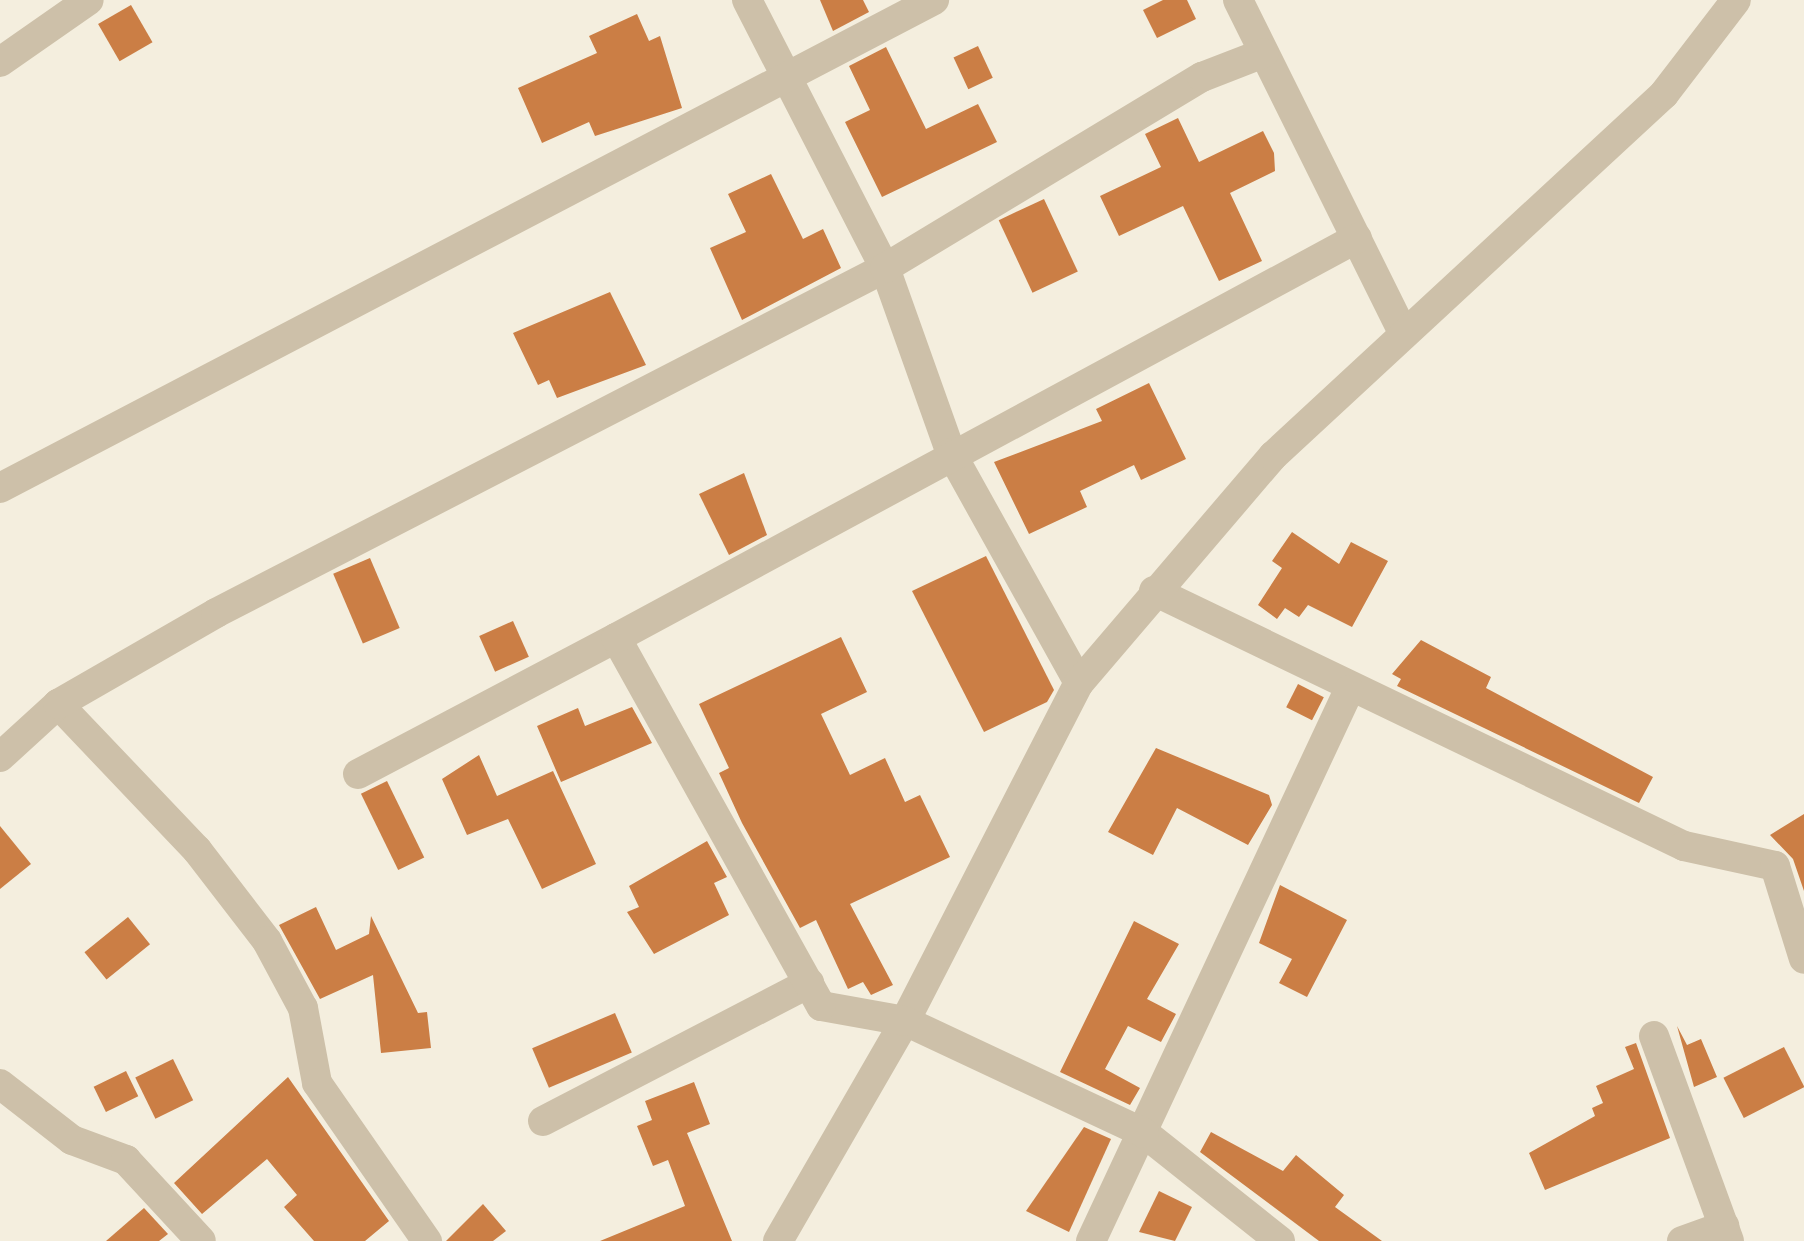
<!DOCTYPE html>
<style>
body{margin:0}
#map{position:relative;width:1804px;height:1241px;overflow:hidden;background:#f4eede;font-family:"Open Sans",sans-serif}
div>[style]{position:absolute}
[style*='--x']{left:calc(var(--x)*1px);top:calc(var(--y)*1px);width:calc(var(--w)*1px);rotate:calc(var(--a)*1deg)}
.building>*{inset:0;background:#cb7e45;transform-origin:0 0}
.street>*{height:30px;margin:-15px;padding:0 15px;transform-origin:15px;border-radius:15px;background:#cdc0a9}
span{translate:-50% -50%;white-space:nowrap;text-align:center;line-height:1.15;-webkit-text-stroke:12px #fbf7eb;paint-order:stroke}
</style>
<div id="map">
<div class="building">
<div style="clip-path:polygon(820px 0,863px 0,869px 12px,833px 31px)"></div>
<div style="clip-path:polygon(1163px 0,1187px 0,1196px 19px,1157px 38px,1143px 10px)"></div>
<div style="left:131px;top:5px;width:43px;height:38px;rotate:60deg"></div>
<div style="clip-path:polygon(637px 14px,649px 41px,660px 36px,682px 108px,595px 136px,589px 122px,542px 143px,518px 88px,597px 53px,589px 36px)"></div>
<div style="left:978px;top:46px;width:35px;height:27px;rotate:65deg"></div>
<div style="clip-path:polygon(886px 47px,926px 129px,978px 104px,997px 142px,882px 197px,845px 122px,870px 110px,849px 66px)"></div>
<div style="clip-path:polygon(1178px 118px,1199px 162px,1263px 131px,1274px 153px,1275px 171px,1230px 193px,1262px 261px,1219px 281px,1183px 206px,1119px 236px,1100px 196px,1161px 167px,1145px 134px)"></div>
<div style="clip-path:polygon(771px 174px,803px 239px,823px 229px,841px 268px,742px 320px,710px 248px,746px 232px,728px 194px)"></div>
<div style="left:1044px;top:199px;width:80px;height:50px;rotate:65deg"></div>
<div style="clip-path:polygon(610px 292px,646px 365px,557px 398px,549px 380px,538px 385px,513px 333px)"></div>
<div style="clip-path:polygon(1149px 383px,1186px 459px,1141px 480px,1134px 465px,1080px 491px,1087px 507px,1029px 534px,994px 462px,1102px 421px,1096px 409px)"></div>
<div style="clip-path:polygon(744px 473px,767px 535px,729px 555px,699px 494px)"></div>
<div style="clip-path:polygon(1292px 532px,1339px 564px,1351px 542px,1388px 561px,1352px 627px,1308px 605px,1299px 617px,1285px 608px,1277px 619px,1258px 605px,1282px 568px,1272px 561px)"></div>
<div style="clip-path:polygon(986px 556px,1054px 690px,1047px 702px,984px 732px,912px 591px)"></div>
<div style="left:370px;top:558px;width:76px;height:40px;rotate:67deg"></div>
<div style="left:513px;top:621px;width:39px;height:37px;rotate:66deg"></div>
<div style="clip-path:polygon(841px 637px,867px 692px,821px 714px,850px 775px,885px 758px,905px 802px,920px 795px,950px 857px,850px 904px,893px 985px,871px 995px,863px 982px,848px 989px,816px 920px,800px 928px,742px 823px,719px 773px,729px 768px,699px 704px)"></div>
<div style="clip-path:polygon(1421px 640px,1491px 677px,1486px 688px,1653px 777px,1639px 803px,1397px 686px,1401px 679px,1392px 674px)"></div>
<div style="left:1298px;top:684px;width:29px;height:26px;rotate:27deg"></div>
<div style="clip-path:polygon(632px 707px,652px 743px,561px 782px,537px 726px,578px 708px,585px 726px)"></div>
<div style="clip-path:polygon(1156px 748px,1269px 795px,1272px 805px,1248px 845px,1177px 808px,1153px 855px,1108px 832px)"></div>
<div style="clip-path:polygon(479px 755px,497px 796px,553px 771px,596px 864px,542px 889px,508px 819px,467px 835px,442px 779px)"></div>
<div style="left:387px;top:781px;width:85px;height:29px;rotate:64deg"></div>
<div style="clip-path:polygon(1804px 814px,1804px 891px,1793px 859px,1770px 835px)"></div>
<div style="clip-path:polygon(0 826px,31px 864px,0 889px)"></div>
<div style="clip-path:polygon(707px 841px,727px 877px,714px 883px,729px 915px,654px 954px,627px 912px,639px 907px,629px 886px)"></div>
<div style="clip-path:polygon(1280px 885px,1347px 920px,1307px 997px,1279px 983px,1292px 959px,1259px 943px)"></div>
<div style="clip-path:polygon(316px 907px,336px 950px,369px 934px,371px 916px,418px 1013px,427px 1012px,431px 1048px,381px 1053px,373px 975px,320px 999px,279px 925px)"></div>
<div style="left:128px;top:917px;width:35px;height:56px;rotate:51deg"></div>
<div style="clip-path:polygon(1134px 921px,1179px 944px,1147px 999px,1176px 1014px,1161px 1042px,1128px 1026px,1105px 1069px,1140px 1088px,1130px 1105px,1060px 1072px)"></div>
<div style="left:615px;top:1013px;width:43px;height:90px;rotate:67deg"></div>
<div style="clip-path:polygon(1677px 1026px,1687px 1045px,1701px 1039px,1717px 1077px,1694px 1087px)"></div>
<div style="clip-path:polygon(1636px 1043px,1670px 1138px,1545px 1190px,1529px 1153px,1595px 1116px,1592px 1108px,1603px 1103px,1596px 1086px,1634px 1069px,1625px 1047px)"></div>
<div style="left:1784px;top:1047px;width:45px;height:68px;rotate:63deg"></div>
<div style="left:173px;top:1059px;width:46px;height:42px;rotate:64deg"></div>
<div style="left:126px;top:1071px;width:28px;height:36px;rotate:64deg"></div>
<div style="clip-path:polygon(288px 1077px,389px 1221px,365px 1241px,314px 1241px,284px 1207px,297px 1195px,267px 1159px,202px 1214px,174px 1183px)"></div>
<div style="clip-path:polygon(694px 1082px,710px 1124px,687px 1133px,732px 1241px,600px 1241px,685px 1206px,668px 1160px,653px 1166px,637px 1126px,652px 1120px,645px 1101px)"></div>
<div style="clip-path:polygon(1084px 1127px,1111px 1139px,1069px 1232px,1026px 1211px)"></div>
<div style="clip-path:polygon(1211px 1132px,1283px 1171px,1296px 1155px,1344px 1195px,1335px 1207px,1382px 1241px,1319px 1241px,1200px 1152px)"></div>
<div style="clip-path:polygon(1159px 1191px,1192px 1207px,1175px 1241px,1139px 1232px)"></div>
<div style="clip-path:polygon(483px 1204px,506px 1231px,493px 1241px,446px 1241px)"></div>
<div style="clip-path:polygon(144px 1208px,168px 1234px,159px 1241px,106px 1241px)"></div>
</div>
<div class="street">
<div style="--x:747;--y:0;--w:301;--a:62.8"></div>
<div style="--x:885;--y:268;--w:196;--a:70.4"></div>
<div style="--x:951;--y:453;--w:263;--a:60.9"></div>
<div style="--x:1238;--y:0;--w:373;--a:63.6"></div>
<div style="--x:0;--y:62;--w:108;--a:-34.9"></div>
<div style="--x:0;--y:488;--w:1054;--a:-27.59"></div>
<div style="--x:1154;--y:591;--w:588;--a:25.69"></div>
<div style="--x:1684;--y:846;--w:93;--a:12.4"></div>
<div style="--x:1775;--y:866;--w:97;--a:72.7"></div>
<div style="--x:58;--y:704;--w:202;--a:46.4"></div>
<div style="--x:197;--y:850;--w:115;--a:52.4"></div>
<div style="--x:267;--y:941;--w:76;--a:61.8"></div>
<div style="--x:303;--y:1008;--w:76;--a:79.4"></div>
<div style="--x:317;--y:1083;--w:193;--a:55.2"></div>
<div style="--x:0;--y:757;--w:79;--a:-42.4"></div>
<div style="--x:58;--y:704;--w:182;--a:-29.9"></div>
<div style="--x:216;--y:613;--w:753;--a:-27.28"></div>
<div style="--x:885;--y:268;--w:370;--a:-31.1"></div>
<div style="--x:1202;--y:77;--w:66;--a:-21.2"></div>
<div style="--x:358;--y:774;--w:292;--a:-27.8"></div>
<div style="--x:1654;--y:1036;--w:218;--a:69.9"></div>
<div style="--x:0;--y:1084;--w:91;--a:37.9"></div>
<div style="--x:72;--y:1140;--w:58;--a:20.3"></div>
<div style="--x:126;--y:1160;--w:110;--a:47.2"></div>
<div style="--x:543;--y:1121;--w:300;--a:-27.4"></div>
<div style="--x:778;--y:1241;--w:254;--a:-60"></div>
<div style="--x:905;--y:1021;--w:380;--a:-62.8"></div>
<div style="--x:1079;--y:683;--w:299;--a:-49.5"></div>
<div style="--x:1273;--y:456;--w:533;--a:-42.79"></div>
<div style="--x:1664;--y:94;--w:118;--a:-52.5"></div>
<div style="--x:1091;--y:1241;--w:608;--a:-64.91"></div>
<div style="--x:1280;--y:1241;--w:174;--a:-141.5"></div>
<div style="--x:1144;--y:1133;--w:264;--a:-154.9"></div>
<div style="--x:905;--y:1021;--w:85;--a:-169.9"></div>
<div style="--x:821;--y:1006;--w:421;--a:-119.1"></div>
<div style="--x:616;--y:638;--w:842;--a:-28.36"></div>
<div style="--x:1682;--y:1241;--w:45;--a:-19.7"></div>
</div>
</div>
